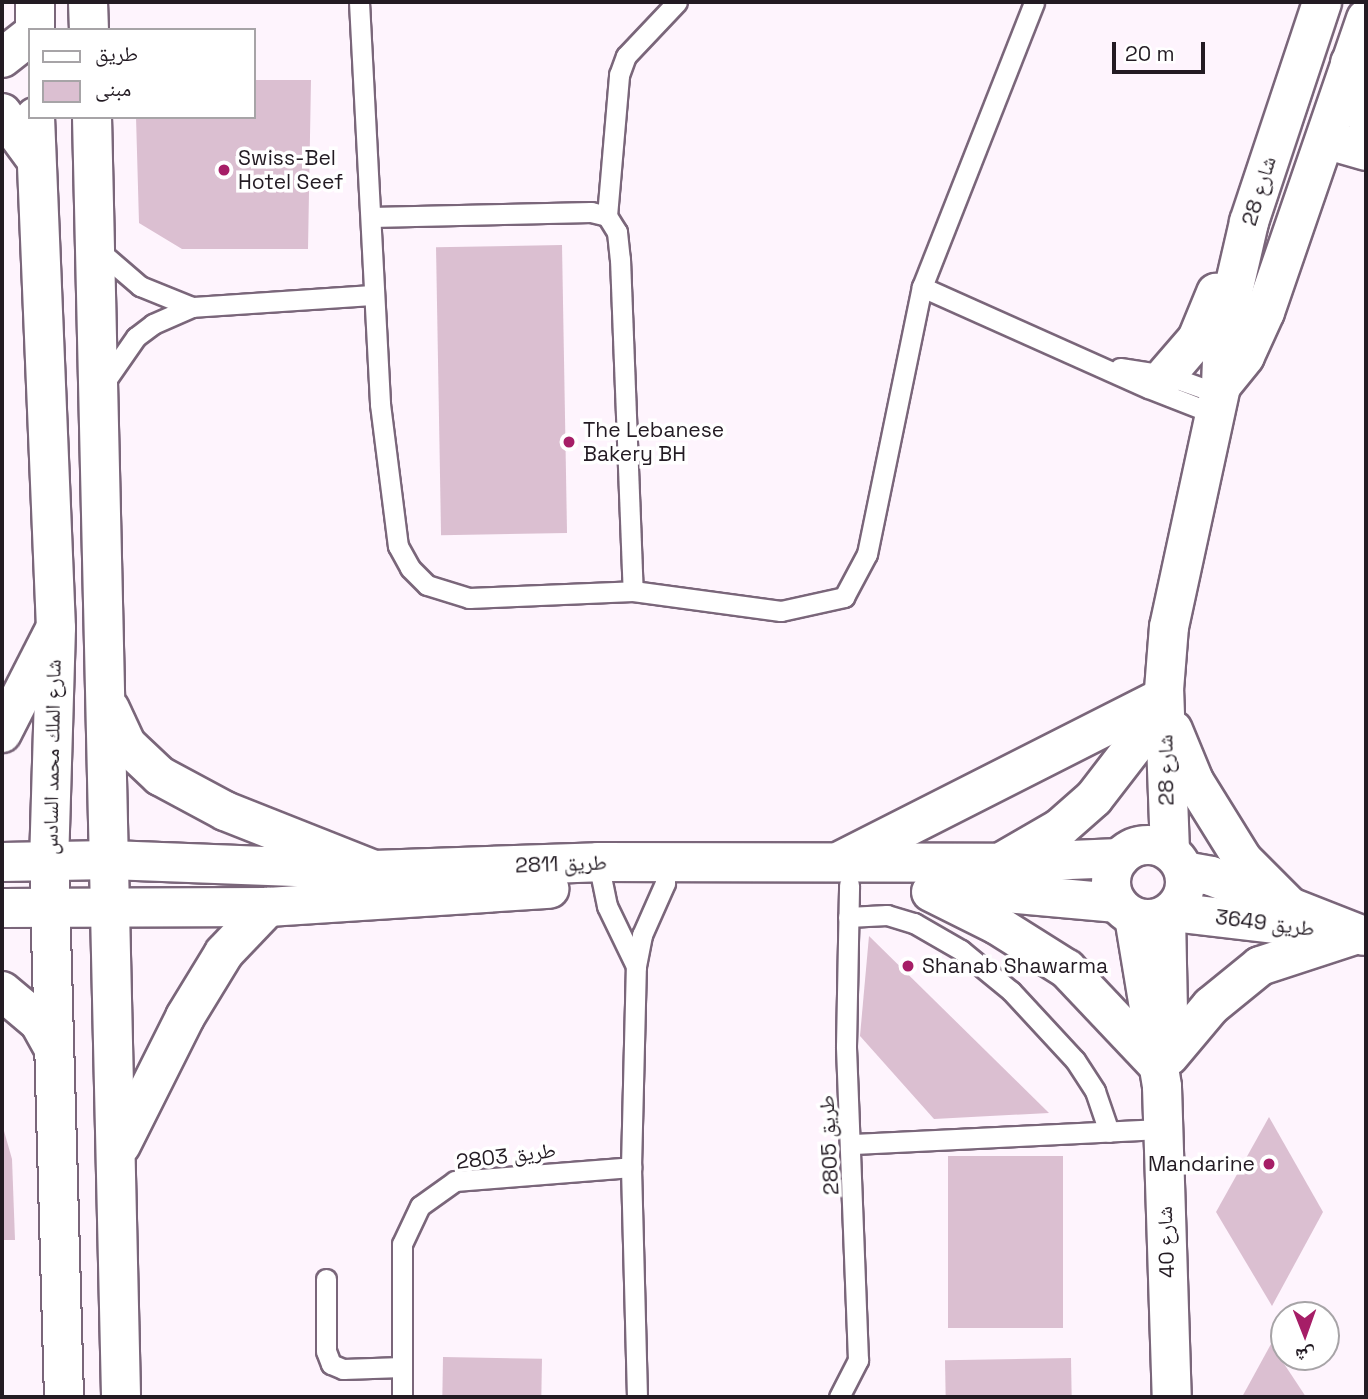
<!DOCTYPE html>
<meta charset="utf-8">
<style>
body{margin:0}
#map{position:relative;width:1368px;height:1399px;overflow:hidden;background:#fef4fd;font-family:"Space Grotesk","Noto Naskh Arabic",sans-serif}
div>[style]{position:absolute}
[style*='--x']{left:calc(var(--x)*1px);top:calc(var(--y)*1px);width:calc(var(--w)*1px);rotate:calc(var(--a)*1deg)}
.building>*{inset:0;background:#dbbfd1;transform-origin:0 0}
.roads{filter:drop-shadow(2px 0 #7a667a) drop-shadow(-2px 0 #7a667a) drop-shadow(0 2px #7a667a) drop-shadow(0 -2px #7a667a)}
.service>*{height:19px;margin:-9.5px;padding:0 9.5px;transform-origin:9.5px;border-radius:9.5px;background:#fff}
.minor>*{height:38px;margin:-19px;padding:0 19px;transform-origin:19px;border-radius:19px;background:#fff}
.tertiary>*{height:38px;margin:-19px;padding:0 19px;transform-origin:19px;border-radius:19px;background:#fff}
.tertiary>.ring{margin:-19px;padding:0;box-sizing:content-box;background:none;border:38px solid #fff;border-radius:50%}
.secondary>*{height:38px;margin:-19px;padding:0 19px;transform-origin:19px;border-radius:19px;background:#fff}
.dots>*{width:19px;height:19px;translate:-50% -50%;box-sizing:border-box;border:4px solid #fff;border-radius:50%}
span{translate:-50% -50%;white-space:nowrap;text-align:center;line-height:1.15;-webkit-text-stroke:7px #fff;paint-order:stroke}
.poi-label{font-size:21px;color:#231b23}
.left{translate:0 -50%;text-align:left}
.right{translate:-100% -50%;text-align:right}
.street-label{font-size:21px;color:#231b23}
.frame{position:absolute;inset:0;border:4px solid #231b23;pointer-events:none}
.legend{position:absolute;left:28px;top:28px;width:228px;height:91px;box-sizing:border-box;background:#fff;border:2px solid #a7a4a7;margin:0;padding:9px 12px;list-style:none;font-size:21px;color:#231b23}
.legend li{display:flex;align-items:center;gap:14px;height:35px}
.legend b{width:35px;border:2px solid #a7a4a7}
.north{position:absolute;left:1270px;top:1301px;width:70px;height:70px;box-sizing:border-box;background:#fff;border:2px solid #a7a4a7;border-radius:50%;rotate:179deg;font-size:19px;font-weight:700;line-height:28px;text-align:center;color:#231b23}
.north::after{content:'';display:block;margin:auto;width:24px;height:32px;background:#a61e67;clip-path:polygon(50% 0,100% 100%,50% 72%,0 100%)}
.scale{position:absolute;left:1112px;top:42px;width:93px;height:32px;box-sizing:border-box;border:4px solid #231b23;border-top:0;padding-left:9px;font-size:21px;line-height:24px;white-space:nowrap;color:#231b23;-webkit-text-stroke:5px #fff;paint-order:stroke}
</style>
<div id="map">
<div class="building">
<div style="clip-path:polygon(254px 80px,311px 80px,308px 249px,182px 249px,139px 223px,136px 117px,254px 117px)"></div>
<div style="left:562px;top:245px;width:288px;height:126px;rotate:89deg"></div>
<div style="clip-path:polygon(869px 936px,1049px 1113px,934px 1119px,860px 1036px)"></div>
<div style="clip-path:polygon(1269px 1117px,1323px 1212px,1272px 1306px,1216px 1212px)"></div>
<div style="clip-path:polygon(2px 1124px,12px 1159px,15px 1240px,2px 1240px)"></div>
<div style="left:948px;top:1156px;width:115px;height:172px"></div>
<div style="clip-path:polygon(1271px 1344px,1306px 1397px,1242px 1397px)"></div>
<div style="left:443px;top:1357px;width:99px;height:40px;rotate:1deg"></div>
<div style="left:1071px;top:1358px;width:39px;height:126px;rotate:89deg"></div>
</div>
<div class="roads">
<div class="service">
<div style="--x:359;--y:2;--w:403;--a:87"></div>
<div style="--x:380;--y:404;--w:143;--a:82.8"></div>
<div style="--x:398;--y:546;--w:25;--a:61"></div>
<div style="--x:410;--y:568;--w:24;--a:45"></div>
<div style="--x:427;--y:585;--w:44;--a:17.2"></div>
<div style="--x:469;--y:598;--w:164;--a:-2.4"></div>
<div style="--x:633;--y:591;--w:149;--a:7.7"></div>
<div style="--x:781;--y:611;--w:65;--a:-12.5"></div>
<div style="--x:844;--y:597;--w:49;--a:-61.9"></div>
<div style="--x:867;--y:554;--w:273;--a:-78.4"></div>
<div style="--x:922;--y:287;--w:248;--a:24.1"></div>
<div style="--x:1148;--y:388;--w:72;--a:21.2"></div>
<div style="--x:607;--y:216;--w:142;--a:-85.1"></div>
<div style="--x:619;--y:75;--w:20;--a:-70"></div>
<div style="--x:626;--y:56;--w:74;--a:-46.6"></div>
<div style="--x:371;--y:217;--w:220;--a:-1.3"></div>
<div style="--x:591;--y:212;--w:16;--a:14"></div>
<div style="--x:607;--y:216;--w:19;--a:58"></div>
<div style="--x:617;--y:232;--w:27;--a:84"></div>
<div style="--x:620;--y:259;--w:332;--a:87.8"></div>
<div style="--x:97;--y:249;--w:57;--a:40.7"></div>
<div style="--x:140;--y:286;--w:56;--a:22"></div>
<div style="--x:922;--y:287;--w:306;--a:-68.5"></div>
<div style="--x:1120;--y:368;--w:47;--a:8.7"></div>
<div style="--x:1166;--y:375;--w:56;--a:19.7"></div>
<div style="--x:104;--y:383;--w:56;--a:-55.2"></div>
<div style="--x:136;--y:337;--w:21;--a:-37"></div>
<div style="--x:153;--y:324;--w:43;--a:-23.6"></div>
<div style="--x:192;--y:307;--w:182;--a:-3.8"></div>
<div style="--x:598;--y:862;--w:45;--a:78.4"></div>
<div style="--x:607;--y:906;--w:67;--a:64.2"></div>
<div style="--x:848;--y:917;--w:39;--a:-3"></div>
<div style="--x:887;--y:915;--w:28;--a:17"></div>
<div style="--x:914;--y:923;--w:54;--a:29.9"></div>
<div style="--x:961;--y:950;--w:65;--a:39.4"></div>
<div style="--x:1011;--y:991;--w:94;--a:47.2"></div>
<div style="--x:1075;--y:1060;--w:37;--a:57"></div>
<div style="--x:1095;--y:1091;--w:43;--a:71.1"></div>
<div style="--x:853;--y:1144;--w:309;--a:-2.8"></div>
<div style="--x:326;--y:1279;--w:72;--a:90"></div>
<div style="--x:326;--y:1351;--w:14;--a:69"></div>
<div style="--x:331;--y:1364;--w:13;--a:23"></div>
<div style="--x:343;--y:1369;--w:59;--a:-1.9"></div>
<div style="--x:402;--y:1397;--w:153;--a:-90"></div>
<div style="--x:402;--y:1244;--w:42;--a:-64.7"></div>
<div style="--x:420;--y:1206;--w:43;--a:-35.5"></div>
<div style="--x:455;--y:1181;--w:177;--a:-4.5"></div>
<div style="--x:637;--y:1397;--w:230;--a:-91.5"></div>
<div style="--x:631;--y:1167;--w:201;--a:-88.6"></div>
<div style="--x:636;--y:966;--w:32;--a:-79"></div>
<div style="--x:642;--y:935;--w:57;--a:-66.1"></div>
<div style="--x:665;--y:883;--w:21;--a:-90"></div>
<div style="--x:839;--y:1397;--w:42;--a:-62.8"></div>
<div style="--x:858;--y:1360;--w:314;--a:-92.2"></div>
<div style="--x:846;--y:1046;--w:161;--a:-88.9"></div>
</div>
<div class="minor">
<div style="--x:2;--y:58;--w:36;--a:-38"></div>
<div style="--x:1350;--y:63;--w:57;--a:73.8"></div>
<div style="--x:2;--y:113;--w:56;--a:53.7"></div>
<div style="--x:1328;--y:140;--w:40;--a:16"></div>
<div style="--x:1184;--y:871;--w:27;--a:10"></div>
<div style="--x:1211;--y:876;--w:164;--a:21.4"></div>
<div style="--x:1172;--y:912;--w:137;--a:6.7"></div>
<div style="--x:1166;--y:916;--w:93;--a:88.8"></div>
<div style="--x:1134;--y:917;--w:172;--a:80.6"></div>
<div style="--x:1162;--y:1087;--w:310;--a:88.2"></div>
<div style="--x:1169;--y:1056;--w:65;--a:-50"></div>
<div style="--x:1211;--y:1006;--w:63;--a:-39.2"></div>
<div style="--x:1260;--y:966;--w:103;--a:-18.1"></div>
</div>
<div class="tertiary">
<div style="--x:1166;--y:375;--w:48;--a:-49.3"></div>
<div style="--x:1197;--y:339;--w:50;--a:-67.6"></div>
<div style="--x:1221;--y:386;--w:38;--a:-51"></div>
<div style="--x:1245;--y:356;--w:48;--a:-65.6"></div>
<div style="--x:1265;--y:312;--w:310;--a:-71"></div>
<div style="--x:1173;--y:730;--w:55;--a:67.6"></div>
<div style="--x:1194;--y:781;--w:93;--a:58.2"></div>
<div style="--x:1243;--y:860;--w:66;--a:45"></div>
<div class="ring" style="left:1111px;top:845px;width:36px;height:36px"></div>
<div style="--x:1170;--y:851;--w:161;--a:-92.1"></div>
<div style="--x:1164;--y:690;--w:63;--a:-85.5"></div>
<div style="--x:1169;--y:627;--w:247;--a:-77.8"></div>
<div style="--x:1221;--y:386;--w:51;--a:-87.8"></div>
<div style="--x:1223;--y:335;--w:116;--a:-77"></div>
<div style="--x:1249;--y:222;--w:232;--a:-71.6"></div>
<div style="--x:842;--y:860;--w:354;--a:-26.9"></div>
<div style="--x:1005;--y:860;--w:64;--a:-30.2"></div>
<div style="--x:1060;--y:828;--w:45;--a:-41.4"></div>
<div style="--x:1094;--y:798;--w:98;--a:-52.4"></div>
<div style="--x:2;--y:862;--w:108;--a:-1.1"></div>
<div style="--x:110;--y:860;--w:264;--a:2.2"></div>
<div style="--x:374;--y:870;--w:224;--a:-2"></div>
<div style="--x:598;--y:862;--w:400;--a:0.1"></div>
<div style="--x:998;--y:863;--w:122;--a:-2.3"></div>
<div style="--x:951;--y:888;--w:167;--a:5.2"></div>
<div style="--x:931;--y:892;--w:74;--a:26.6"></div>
<div style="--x:997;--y:925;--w:83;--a:32.2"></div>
<div style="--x:1067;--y:969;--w:129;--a:46.6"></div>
<div style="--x:2;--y:908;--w:266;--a:-0.2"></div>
<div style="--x:268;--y:907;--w:282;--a:-3.7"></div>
</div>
<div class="secondary">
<div style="--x:35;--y:2;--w:28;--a:90"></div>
<div style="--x:88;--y:2;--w:28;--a:88"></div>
<div style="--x:35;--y:117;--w:511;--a:87.65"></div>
<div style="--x:56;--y:628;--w:233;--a:91.7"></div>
<div style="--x:49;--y:861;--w:536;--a:88.4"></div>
<div style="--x:92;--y:117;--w:1280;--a:88.7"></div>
<div style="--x:110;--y:709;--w:38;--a:65"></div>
<div style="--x:126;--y:744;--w:47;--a:43.3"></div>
<div style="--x:160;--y:776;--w:74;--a:28.3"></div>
<div style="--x:225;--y:811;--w:160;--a:21.6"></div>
<div style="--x:2;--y:733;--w:112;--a:-63"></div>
<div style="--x:2;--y:991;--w:48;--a:40"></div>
<div style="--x:39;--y:1022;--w:31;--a:61"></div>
<div style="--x:121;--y:1145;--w:143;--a:-63.4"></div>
<div style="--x:185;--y:1017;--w:75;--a:-58.6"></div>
<div style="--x:224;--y:953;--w:64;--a:-46.3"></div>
</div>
</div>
<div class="dots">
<div style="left:224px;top:170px;background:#a61e67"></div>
<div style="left:569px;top:442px;background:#a61e67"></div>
<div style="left:908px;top:966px;background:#a61e67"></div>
<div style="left:1269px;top:1164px;background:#a61e67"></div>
</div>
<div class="poi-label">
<span class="left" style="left:238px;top:170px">Swiss-Bel<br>Hotel Seef</span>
<span class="left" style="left:583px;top:442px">The Lebanese<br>Bakery BH</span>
<span class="left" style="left:922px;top:966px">Shanab Shawarma</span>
<span class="right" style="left:1255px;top:1164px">Mandarine</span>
</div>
<div class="street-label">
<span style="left:1259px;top:191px;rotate:-73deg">شارع 28</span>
<span style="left:52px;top:757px;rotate:-89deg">شارع الملك محمد السادس</span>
<span style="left:1166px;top:770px;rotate:-91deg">شارع 28</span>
<span style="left:561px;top:864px;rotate:-2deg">طريق 2811</span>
<span style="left:1265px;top:923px;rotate:7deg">طريق 3649</span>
<span style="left:829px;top:1145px;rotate:-93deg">طريق 2805</span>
<span style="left:506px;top:1156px;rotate:-7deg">طريق 2803</span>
<span style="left:1166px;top:1242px;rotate:-92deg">شارع 40</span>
</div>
<div class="frame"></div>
<ul class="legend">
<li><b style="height:9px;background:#fff"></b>طريق</li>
<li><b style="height:19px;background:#dbbfd1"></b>مبنى</li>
</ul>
<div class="north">ش</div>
<div class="scale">20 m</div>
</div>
